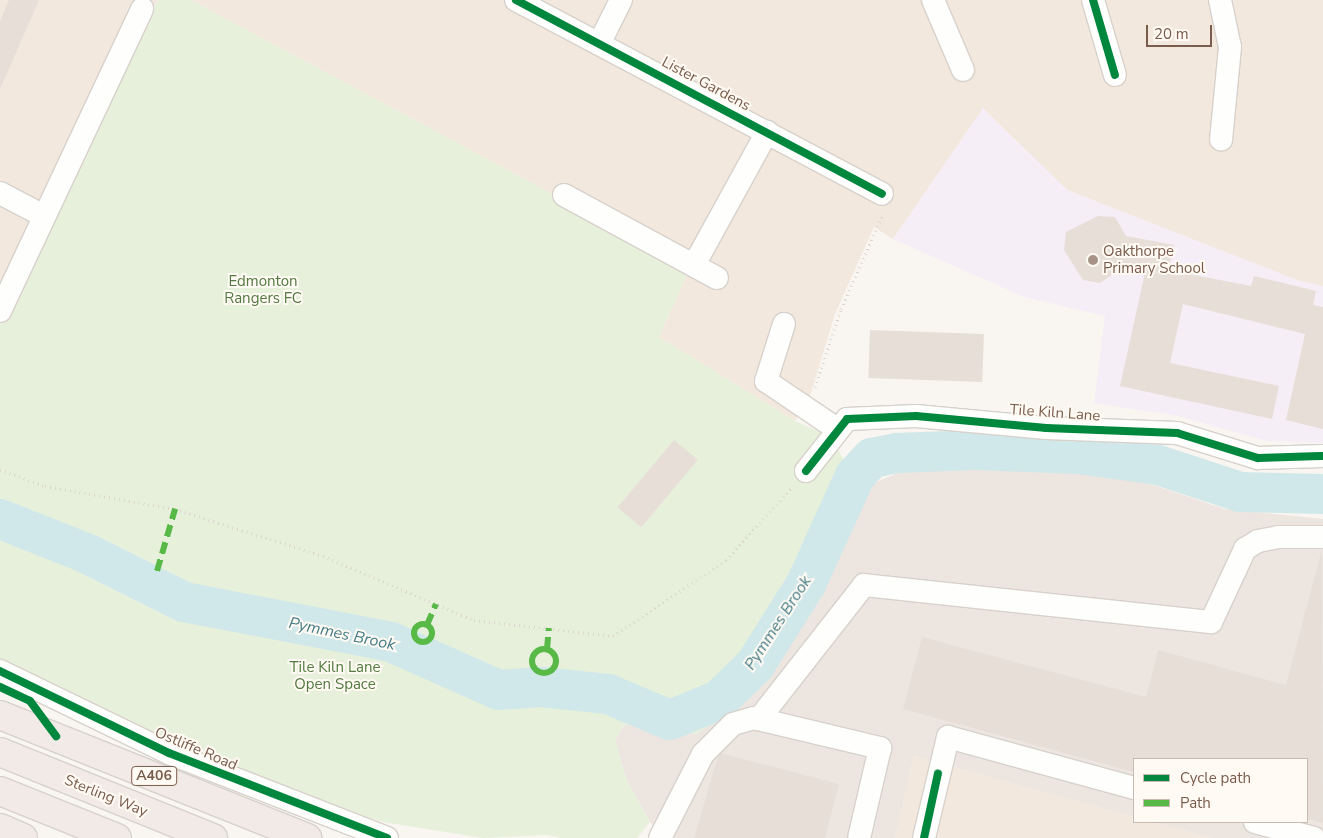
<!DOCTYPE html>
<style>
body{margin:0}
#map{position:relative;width:1323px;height:838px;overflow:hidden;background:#f9f5f0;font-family:"Nunito Sans",sans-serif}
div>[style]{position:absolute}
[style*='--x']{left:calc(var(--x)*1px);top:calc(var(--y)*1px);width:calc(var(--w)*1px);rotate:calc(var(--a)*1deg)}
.residential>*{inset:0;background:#f2e8de}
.industrial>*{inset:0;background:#ede5e0}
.education>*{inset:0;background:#f6eef6}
.green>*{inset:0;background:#e7f0db}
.river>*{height:40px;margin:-20px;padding:0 20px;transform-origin:20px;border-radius:20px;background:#d0e8ea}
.building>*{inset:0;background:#e6ded7;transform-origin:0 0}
.path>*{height:3px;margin-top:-1.5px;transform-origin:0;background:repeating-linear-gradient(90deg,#dcd5d0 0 1px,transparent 0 5px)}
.roads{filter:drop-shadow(1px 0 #d7d1cb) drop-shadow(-1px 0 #d7d1cb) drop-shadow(0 1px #d7d1cb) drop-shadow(0 -1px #d7d1cb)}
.minor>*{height:22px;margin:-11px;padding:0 11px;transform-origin:11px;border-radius:11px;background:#fefefd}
.highway>*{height:28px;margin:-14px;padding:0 14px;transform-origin:14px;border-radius:14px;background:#f2eae7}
.quiet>*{height:6px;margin-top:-3px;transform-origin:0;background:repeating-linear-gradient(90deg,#58b947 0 12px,transparent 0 18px)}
.quiet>.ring{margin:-3px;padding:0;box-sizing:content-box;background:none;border:6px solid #58b947;border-radius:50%}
.cycleway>*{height:8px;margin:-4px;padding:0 4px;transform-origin:4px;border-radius:4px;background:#00873e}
.dots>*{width:14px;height:14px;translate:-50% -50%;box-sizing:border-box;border:2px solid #fffaf3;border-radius:50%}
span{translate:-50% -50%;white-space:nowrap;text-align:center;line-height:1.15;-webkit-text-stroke:4px #fffaf3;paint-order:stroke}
.shield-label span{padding:1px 4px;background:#fffaf3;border:1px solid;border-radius:4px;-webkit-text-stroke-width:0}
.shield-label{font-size:14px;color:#7a5c4d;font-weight:700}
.street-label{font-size:15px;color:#7a5c4d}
.poi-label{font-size:15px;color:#7a5c4d}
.left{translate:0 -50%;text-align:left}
.park-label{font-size:15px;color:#537a41}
.water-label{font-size:16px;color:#437c86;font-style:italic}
.legend{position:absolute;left:1133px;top:758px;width:175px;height:65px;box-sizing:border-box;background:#fffaf3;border:1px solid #cabbb1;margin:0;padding:6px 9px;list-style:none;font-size:15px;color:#7a5c4d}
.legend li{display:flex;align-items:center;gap:10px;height:25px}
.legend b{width:25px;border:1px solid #cabbb1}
.scale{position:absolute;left:1146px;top:25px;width:66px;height:22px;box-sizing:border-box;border:2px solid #7a5c4d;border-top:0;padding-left:6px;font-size:15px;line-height:18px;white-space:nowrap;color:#7a5c4d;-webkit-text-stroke:4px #fffaf3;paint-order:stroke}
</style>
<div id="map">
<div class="residential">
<div style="clip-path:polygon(0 0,158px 0,0 325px)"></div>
<div style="clip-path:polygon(191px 0,1323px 0,1323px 286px,1298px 281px,1067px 190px,983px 109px,893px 239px,874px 227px,835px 314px,809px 399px,795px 421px,659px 337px,690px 268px)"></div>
<div style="clip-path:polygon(914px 756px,1134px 817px,1134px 822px,1153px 822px,1213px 838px,895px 838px)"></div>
</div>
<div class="industrial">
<div style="clip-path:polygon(1057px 460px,1111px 471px,1225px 509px,1323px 519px,1323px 838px,1213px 838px,1153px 822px,1307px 822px,1307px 759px,1134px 759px,1134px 817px,914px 756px,895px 838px,664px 838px,650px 822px,627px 781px,615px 740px,625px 724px,696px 734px,814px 600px,860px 489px,907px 469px)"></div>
</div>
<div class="education">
<div style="clip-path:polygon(983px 108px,1067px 190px,1300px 281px,1323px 286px,1323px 443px,1267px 441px,1178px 416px,1094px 403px,1105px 316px,1024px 297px,893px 239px)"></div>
</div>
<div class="green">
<div style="clip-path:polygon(158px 0,191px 0,690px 268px,659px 337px,795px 421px,831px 437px,860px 489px,814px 600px,746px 701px,696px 734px,624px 725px,615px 740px,627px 781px,650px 822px,637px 838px,562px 838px,547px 835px,483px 838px,383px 822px,296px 794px,191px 750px,0 658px,0 325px)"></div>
</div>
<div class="river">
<div style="--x:0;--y:519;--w:92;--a:21.6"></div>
<div style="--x:86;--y:553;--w:110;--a:26.6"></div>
<div style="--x:184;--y:602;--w:211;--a:10.9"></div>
<div style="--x:391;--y:642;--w:118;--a:24"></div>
<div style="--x:499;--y:690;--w:42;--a:-4.1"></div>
<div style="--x:541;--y:687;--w:67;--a:6"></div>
<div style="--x:608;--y:694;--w:67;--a:22.8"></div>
<div style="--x:670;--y:720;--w:53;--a:-22.2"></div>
<div style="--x:719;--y:700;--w:50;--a:-44.2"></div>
<div style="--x:755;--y:665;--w:96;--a:-57.8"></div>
<div style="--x:806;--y:584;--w:119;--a:-65.6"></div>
<div style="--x:855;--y:476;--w:25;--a:-47"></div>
<div style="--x:872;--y:458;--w:25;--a:-11"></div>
<div style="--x:897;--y:453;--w:78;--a:-2.2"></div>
<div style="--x:975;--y:450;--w:102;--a:2.2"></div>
<div style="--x:1077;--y:454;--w:82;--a:7.7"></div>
<div style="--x:1158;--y:465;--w:86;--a:18.2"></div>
<div style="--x:1240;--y:492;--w:83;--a:1.4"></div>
</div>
<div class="building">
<div style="clip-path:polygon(9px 0,39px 0,0 89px,0 21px)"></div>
<div style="clip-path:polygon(1098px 216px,1115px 217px,1126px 236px,1174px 245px,1168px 270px,1251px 286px,1254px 276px,1316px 291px,1313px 305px,1323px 307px,1323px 429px,1286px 420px,1305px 334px,1183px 304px,1170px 363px,1279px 386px,1272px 419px,1120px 386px,1146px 268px,1128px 264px,1100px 283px,1083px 280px,1064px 250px,1066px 232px)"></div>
<div style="left:870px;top:330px;width:114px;height:48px;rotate:2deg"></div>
<div style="left:674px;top:440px;width:31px;height:88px;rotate:40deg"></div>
<div style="clip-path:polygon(1322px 549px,1323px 823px,1307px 819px,1307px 759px,1134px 759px,1134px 772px,903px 709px,922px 637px,1146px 697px,1158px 650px,1286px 685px)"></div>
<div style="clip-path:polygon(719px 753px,839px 784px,825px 838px,694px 838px)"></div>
</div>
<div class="path">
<div style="--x:815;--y:387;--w:82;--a:-71.6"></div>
<div style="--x:841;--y:309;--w:102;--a:-66.2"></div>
<div style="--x:0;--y:470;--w:48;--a:19.6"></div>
<div style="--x:45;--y:486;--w:132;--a:10"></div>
<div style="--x:175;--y:509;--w:155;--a:17.6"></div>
<div style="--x:323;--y:556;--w:164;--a:23"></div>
<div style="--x:474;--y:620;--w:140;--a:6.6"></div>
<div style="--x:613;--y:636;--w:136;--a:-33.9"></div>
<div style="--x:726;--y:560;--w:100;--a:-47.8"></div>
</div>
<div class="roads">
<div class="minor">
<div style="--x:516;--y:0;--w:414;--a:27.9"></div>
<div style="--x:933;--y:0;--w:76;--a:66.8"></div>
<div style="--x:1093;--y:0;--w:78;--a:73.7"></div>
<div style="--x:1220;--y:0;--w:48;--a:78"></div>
<div style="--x:1230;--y:47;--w:93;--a:95.5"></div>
<div style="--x:599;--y:44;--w:49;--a:-63.4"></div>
<div style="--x:0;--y:193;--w:50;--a:27.6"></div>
<div style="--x:564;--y:195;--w:174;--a:28.5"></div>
<div style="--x:694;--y:265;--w:152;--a:-61.2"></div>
<div style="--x:0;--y:311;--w:334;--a:-64.8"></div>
<div style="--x:784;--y:324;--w:60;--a:107.5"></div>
<div style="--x:766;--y:381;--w:86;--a:34.1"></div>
<div style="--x:806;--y:471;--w:66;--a:-51.7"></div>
<div style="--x:847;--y:419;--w:69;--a:-2.5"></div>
<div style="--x:916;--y:416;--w:131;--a:5.3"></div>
<div style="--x:1046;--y:428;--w:131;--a:2.2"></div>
<div style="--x:1177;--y:433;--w:85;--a:17.2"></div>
<div style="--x:1258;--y:458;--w:65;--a:-1.8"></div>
<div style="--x:0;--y:671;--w:188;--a:25.9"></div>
<div style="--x:169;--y:753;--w:234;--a:21.3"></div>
<div style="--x:759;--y:719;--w:170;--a:-51.9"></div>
<div style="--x:864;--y:585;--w:349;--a:6.1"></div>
<div style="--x:1211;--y:622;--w:81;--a:-65"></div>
<div style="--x:1245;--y:549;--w:15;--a:-32"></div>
<div style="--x:1258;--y:541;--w:20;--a:-11"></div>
<div style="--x:1278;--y:537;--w:45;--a:0"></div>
<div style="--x:1255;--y:822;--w:61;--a:15.2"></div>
<div style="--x:660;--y:838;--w:94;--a:-62.9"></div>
<div style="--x:703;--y:754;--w:42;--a:-45"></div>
<div style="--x:733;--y:724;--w:22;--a:-16"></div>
<div style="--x:754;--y:718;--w:130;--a:13.4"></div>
<div style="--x:880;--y:748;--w:92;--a:103.1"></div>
<div style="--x:924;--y:838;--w:104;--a:-76.6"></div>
<div style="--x:948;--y:737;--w:193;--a:15.3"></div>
</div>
<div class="highway">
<div style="--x:0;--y:715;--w:331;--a:21.8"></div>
<div style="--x:0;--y:752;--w:230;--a:22"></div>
<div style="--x:0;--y:791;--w:126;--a:21.9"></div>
<div style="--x:0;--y:828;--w:25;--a:23"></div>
</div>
</div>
<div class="quiet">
<div style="--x:157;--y:571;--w:65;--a:-73.8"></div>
<div class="ring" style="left:414px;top:624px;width:12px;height:12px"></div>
<div style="--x:427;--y:625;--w:23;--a:-67"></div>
<div style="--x:547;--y:649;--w:21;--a:-85"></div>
<div class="ring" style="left:532px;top:649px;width:18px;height:18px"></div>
</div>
<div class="cycleway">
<div style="--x:516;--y:0;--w:414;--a:27.9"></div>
<div style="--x:1093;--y:0;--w:78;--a:73.7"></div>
<div style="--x:806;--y:471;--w:66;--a:-51.7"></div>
<div style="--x:847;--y:419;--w:69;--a:-2.5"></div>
<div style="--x:916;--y:416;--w:131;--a:5.3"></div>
<div style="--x:1046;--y:428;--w:131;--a:2.2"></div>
<div style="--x:1177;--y:433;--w:85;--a:17.2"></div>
<div style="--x:1258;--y:458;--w:65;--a:-1.8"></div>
<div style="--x:0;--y:671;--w:188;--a:25.9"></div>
<div style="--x:169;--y:753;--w:234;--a:21.3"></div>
<div style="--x:0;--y:687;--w:33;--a:25"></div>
<div style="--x:30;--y:701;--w:44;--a:53.4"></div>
<div style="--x:924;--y:838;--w:66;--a:-77.8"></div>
</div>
<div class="dots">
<div style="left:1093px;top:260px;background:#a69286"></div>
</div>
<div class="shield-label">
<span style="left:154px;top:776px">A406</span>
</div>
<div class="street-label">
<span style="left:706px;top:84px;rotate:28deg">Lister Gardens</span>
<span style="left:1055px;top:413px;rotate:4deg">Tile Kiln Lane</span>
<span style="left:196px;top:749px;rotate:23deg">Ostliffe Road</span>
<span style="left:106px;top:796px;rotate:22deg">Sterling Way</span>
</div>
<div class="poi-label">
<span class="left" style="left:1103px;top:260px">Oakthorpe<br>Primary School</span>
</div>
<div class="park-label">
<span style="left:263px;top:290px">Edmonton<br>Rangers FC</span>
<span style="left:335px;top:676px">Tile Kiln Lane<br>Open Space</span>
</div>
<div class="water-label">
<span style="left:778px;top:623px;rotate:-57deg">Pymmes Brook</span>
<span style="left:342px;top:634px;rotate:12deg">Pymmes Brook</span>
</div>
<ul class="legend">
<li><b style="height:6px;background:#00873e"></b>Cycle path</li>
<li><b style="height:6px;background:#58b947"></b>Path</li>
</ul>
<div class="scale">20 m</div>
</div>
